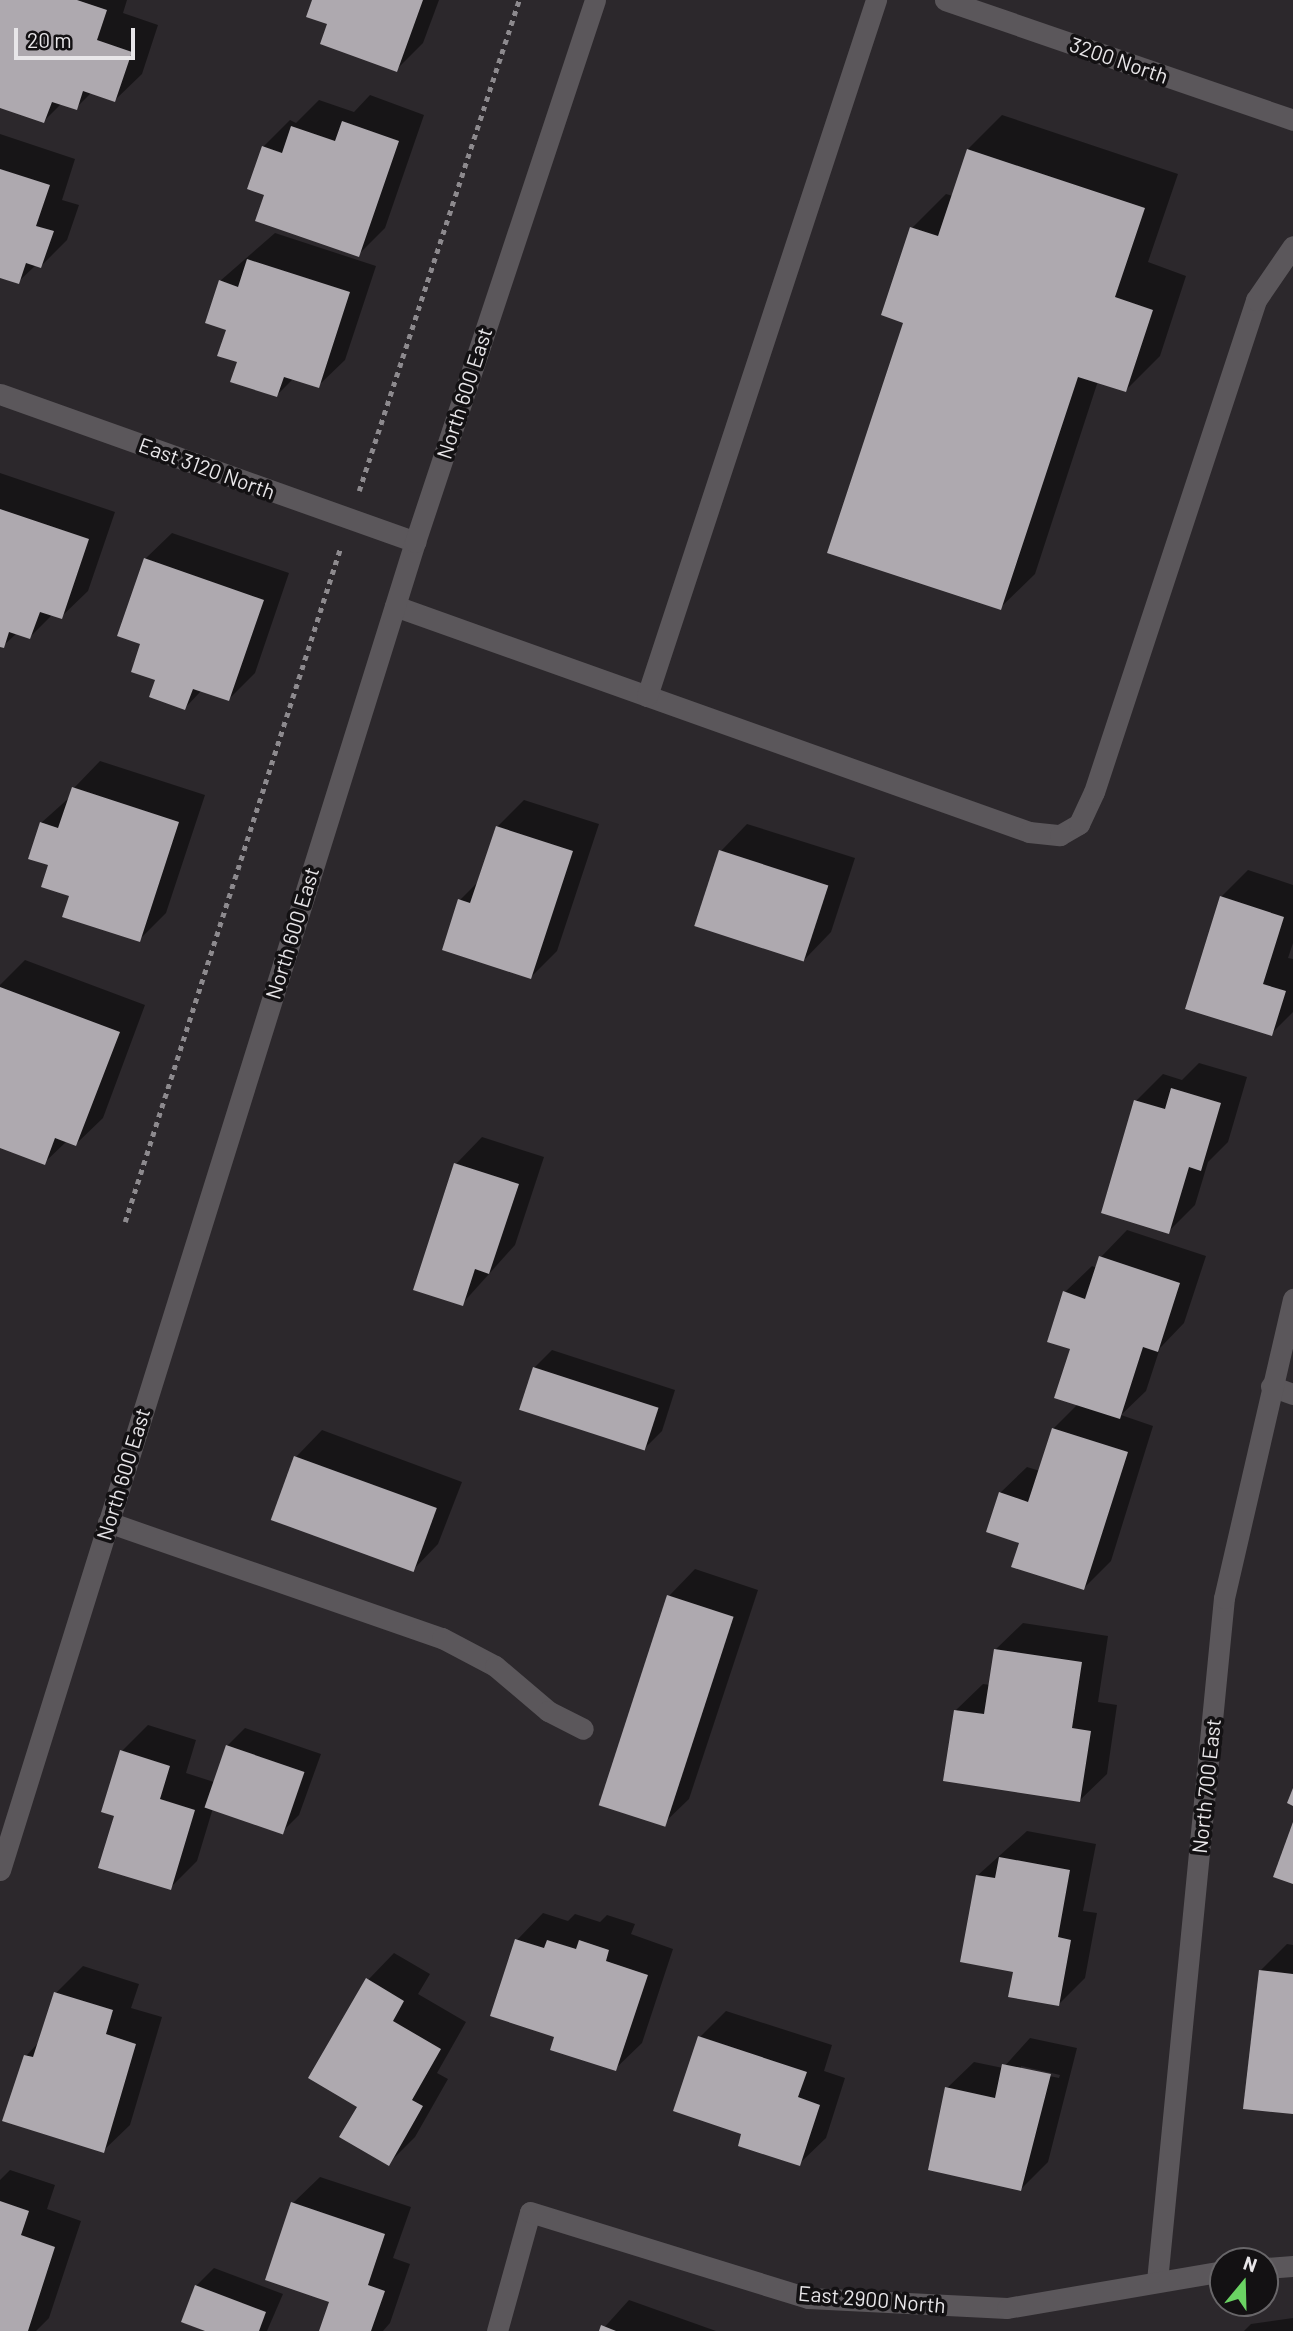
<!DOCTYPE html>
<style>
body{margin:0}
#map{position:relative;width:1293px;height:2331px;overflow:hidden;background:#2c282c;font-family:Barlow,sans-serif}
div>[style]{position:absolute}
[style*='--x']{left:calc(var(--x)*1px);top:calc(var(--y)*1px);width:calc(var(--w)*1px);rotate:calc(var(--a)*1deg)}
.shadow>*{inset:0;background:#0007}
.building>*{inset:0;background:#aea9af;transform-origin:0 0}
.path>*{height:4.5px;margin-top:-2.25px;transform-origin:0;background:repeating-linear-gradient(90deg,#8d8a8e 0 5px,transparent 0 10px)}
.minor>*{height:21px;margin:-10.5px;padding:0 10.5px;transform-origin:10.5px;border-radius:10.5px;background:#5b575b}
span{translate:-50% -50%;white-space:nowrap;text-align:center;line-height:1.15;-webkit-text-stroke:7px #131113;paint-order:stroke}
.street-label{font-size:21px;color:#e8e6e9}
.north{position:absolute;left:1209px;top:2247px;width:70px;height:70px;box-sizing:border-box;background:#131113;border:2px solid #686669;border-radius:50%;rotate:19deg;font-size:19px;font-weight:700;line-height:28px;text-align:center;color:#e8e6e9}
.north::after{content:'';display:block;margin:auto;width:24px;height:32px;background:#6ad363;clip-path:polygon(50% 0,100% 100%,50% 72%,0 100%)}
.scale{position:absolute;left:14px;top:28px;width:121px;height:32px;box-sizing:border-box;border:4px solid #e8e6e9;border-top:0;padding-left:9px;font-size:21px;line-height:24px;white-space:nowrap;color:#e8e6e9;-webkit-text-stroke:5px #131113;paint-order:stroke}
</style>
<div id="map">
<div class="shadow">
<div style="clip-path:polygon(0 0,127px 0,123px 13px,158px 25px,142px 74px,115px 100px,92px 92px,76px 108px,62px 103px,44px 121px,0 106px)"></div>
<div style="clip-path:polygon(314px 0,439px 0,423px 43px,396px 70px)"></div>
<div style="clip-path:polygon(370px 95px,424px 115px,385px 228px,358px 255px,266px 194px,263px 147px,290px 120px,296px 123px,319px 100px,354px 112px)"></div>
<div style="clip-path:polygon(1002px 115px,1178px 174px,1148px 262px,1186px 276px,1160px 356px,1126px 390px,1098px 381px,1035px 574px,1000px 608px,905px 322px,912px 228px,946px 194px,953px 196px,968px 149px)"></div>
<div style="clip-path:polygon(0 134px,75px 159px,62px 200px,79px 205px,67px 240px,41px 266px,36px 265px,18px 282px,0 278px)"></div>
<div style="clip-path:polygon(275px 233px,376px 266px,345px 360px,318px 386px,294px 378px,277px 395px,239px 361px,228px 329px,220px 281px)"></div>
<div style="clip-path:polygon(0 473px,115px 512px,88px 591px,61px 617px,53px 614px,30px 637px,17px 633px,3px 646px,0 645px)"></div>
<div style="clip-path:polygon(172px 533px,289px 573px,255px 673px,229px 699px,202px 690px,185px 708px,142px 643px,145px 559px)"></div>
<div style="clip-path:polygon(100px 761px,205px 795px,166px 913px,139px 940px,71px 895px,50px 864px,41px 823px,70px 797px,74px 788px)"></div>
<div style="clip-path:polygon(524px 800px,599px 824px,557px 951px,531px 977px,460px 900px,479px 881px,497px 827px)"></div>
<div style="clip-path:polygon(747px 824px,855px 858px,831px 932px,805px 959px,721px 851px)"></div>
<div style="clip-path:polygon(1248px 870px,1293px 885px,1293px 943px,1288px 958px,1293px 959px,1293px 1012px,1271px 1034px,1221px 897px)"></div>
<div style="clip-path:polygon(25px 960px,145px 1005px,103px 1118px,76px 1144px,67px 1141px,44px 1163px,0 1146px,0 985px)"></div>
<div style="clip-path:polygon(1199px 1063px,1247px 1077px,1228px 1142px,1208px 1162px,1195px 1205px,1168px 1232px,1136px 1101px,1163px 1074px,1182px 1080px)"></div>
<div style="clip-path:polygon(482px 1137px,544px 1157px,515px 1245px,462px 1304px,456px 1164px)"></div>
<div style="clip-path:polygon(1127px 1230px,1206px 1256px,1184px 1323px,1160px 1348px,1146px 1391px,1121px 1415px,1153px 1426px,1111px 1561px,1084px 1588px,1021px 1542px,1000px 1493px,1027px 1467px,1040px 1471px,1053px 1429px,1078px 1404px,1065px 1292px,1092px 1266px,1097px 1268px,1101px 1257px)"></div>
<div style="clip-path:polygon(552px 1350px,675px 1390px,662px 1431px,644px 1449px,534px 1368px)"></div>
<div style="clip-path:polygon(322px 1430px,462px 1482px,438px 1544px,412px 1571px,296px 1457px)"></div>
<div style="clip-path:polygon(695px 1569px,758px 1590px,689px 1799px,662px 1825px,669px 1596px)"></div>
<div style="clip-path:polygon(1023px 1623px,1108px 1636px,1098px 1702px,1117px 1705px,1107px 1774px,1080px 1800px,956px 1710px,983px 1684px,990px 1685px,996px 1649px)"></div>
<div style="clip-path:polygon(148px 1725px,196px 1740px,186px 1773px,214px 1782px,227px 1746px,245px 1728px,321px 1754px,299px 1815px,281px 1833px,213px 1808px,197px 1861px,170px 1888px,117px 1815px,122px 1751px)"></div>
<div style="clip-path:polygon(1027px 1831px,1096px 1844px,1083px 1911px,1097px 1913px,1085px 1978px,1058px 2005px,1015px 1970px,978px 1875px)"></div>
<div style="clip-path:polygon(543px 1913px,568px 1921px,575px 1914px,600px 1922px,607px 1915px,635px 1924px,631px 1934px,673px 1949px,642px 2043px,615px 2069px,556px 2036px,517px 1940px)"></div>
<div style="clip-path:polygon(1287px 1944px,1293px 1945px,1293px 2112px,1260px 1971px)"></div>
<div style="clip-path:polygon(394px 1953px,430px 1974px,418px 1994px,466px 2022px,437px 2073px,448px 2079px,415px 2137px,388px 2164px,360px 2106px,368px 1980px)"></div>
<div style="clip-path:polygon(83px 1966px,139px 1984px,131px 2008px,162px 2017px,130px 2125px,103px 2151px,26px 2056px,40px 2041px,56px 1993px)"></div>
<div style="clip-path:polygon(726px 2011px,832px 2045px,824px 2071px,845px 2078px,826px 2138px,799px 2164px,743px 2133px,700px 2037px)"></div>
<div style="clip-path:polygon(evenodd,1030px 2038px,1077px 2048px,1048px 2162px,1021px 2189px,947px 2088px,974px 2062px,1003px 2068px,1030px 2038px,1021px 2066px,1060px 2075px,1059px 2078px,1021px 2070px,1021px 2066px)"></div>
<div style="clip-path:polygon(10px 2170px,55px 2185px,47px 2209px,81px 2221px,49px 2318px,36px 2331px,0 2331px,0 2180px)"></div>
<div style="clip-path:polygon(320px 2177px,411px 2207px,393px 2258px,410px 2264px,390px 2323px,383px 2331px,320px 2331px,331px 2301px,293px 2203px)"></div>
<div style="clip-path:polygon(214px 2268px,283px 2294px,267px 2331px,210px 2331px,196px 2286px)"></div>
<div style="clip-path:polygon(629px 2300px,716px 2331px,601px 2331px)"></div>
<div style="clip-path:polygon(1293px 2318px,1293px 2331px,1244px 2331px,1251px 2324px)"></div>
</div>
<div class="building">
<div style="clip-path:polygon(0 0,77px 0,107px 10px,97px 40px,132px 52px,115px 102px,83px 91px,77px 110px,52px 102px,44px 123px,0 108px)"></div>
<div style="clip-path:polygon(312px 0,423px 0,397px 72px,320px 44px,327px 24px,306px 17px)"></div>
<div style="clip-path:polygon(342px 121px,399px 141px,359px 257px,255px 221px,264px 195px,247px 189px,262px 146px,282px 153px,291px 126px,335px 141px)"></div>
<div style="clip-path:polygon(967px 149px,1145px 208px,1115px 297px,1153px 310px,1126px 392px,1078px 377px,1001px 610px,827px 553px,903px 323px,881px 315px,910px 227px,938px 236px)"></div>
<div style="clip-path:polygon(0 169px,50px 185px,36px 226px,54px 231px,41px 268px,26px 263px,19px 284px,0 278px)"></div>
<div style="clip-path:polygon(247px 259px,350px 292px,319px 388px,284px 377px,277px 397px,230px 382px,237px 362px,217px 356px,226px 330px,205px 323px,219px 280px,238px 287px)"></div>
<div style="clip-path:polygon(0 509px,89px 539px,62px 619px,40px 612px,30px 639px,9px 632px,4px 648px,0 647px)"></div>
<div style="clip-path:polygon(144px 558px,264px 600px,229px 701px,193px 689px,185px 710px,149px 697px,155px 680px,131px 672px,140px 644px,117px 636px)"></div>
<div style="clip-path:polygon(72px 787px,179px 822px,140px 942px,62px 917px,69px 896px,41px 887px,48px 865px,28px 859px,40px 822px,58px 828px)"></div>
<div style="clip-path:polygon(496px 826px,573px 851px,531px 979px,442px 950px,458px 899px,470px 903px)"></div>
<div style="left:719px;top:850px;width:115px;height:80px;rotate:18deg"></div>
<div style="clip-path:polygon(1220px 896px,1284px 917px,1263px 984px,1286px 991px,1272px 1036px,1185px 1009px)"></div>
<div style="clip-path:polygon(0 987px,120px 1032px,76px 1146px,55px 1138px,45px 1165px,0 1148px)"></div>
<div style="clip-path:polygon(1171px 1088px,1221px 1103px,1201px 1171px,1189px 1167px,1169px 1234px,1101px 1213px,1134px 1100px,1165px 1109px)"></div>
<div style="clip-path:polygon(454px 1163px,519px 1184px,489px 1274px,475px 1269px,463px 1306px,413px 1290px)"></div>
<div style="clip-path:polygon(1099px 1256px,1180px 1283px,1158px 1352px,1143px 1347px,1120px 1419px,1054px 1398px,1070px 1349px,1047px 1342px,1063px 1291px,1085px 1299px)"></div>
<div style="left:533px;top:1367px;width:132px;height:45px;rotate:18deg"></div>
<div style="clip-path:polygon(1052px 1428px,1128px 1452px,1084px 1590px,1011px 1567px,1019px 1543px,986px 1532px,999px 1492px,1028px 1502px)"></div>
<div style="left:294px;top:1456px;width:152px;height:68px;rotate:20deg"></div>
<div style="left:667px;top:1595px;width:70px;height:221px;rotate:18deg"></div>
<div style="clip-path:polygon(994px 1649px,1082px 1662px,1072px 1728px,1091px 1731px,1080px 1802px,943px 1781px,954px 1710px,984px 1714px)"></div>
<div style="left:226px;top:1745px;width:83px;height:66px;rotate:19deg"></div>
<div style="clip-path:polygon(120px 1750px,170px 1766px,160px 1799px,195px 1810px,171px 1890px,98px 1868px,114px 1816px,101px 1812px)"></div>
<div style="clip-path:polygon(1293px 1788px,1293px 1806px,1287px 1803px)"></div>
<div style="clip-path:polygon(1293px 1822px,1293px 1884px,1273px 1877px)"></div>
<div style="clip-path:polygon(999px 1857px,1070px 1870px,1058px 1937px,1071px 1940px,1059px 2006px,1008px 1997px,1013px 1972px,960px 1962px,976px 1875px,995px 1878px)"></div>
<div style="clip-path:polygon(515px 1939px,544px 1948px,547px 1940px,576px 1949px,579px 1940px,609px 1950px,606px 1961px,648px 1975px,616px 2071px,550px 2050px,554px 2037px,490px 2016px)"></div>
<div style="clip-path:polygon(1259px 1970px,1293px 1974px,1293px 2114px,1243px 2109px)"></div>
<div style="clip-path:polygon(366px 1978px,404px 2001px,393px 2021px,441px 2049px,412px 2100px,423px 2106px,389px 2166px,339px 2137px,357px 2107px,308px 2078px)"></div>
<div style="clip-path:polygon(54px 1992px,113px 2010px,106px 2034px,136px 2044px,104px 2153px,2px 2121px,24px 2055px,33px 2057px)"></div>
<div style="clip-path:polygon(698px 2036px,807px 2072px,798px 2097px,820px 2105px,800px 2166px,738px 2146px,741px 2134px,673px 2111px)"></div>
<div style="clip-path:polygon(1002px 2064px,1051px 2074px,1021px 2191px,928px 2170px,945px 2087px,995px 2098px)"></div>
<div style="clip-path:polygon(0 2201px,29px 2211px,21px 2235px,55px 2247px,28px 2331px,0 2331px)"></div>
<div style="clip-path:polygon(291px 2202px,385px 2234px,368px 2285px,385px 2291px,371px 2331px,319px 2331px,329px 2302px,265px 2280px)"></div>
<div style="clip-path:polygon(195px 2285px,266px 2312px,259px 2331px,205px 2331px,181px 2322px)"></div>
<div style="clip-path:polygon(601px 2325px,616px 2331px,599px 2331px)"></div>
</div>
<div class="path">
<div style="--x:359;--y:491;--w:516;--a:-71.95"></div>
<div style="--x:125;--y:1222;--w:707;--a:-72.28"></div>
</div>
<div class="minor">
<div style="--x:945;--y:0;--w:368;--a:19"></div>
<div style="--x:0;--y:394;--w:441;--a:19.6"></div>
<div style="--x:395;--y:606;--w:673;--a:19.62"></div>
<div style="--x:1029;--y:832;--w:31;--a:6"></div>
<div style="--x:1060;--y:835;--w:22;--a:-30"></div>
<div style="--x:1079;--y:824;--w:35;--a:-65"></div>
<div style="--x:1094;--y:792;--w:518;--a:-71.77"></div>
<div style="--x:1256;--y:300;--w:65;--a:-55.6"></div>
<div style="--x:647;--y:696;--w:733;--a:-71.79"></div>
<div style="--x:1271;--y:1386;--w:23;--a:20"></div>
<div style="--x:108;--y:1522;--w:354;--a:19.2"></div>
<div style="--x:442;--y:1638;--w:60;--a:27.8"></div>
<div style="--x:495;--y:1666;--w:70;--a:40.3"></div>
<div style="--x:548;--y:1711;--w:39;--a:27"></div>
<div style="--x:0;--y:1870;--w:1391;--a:-72.65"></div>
<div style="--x:415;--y:542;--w:571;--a:-71.63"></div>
<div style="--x:1265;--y:2268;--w:28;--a:-4"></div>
<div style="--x:1157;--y:2281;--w:686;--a:-84.4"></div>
<div style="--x:1224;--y:1598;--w:307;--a:-77"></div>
<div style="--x:497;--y:2331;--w:123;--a:-74.5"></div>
<div style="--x:530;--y:2212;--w:291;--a:17.2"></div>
<div style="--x:808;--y:2298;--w:199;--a:2.9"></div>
<div style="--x:1007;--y:2308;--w:219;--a:-9.7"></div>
</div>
<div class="street-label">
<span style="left:1119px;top:60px;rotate:19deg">3200 North</span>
<span style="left:464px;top:393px;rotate:-72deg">North 600 East</span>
<span style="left:207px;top:468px;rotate:20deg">East 3120 North</span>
<span style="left:292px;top:933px;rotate:-73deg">North 600 East</span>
<span style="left:123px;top:1474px;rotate:-73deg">North 600 East</span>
<span style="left:1206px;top:1786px;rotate:-84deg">North 700 East</span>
<span style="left:872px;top:2299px;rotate:5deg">East 2900 North</span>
</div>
<div class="north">N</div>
<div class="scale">20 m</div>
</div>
